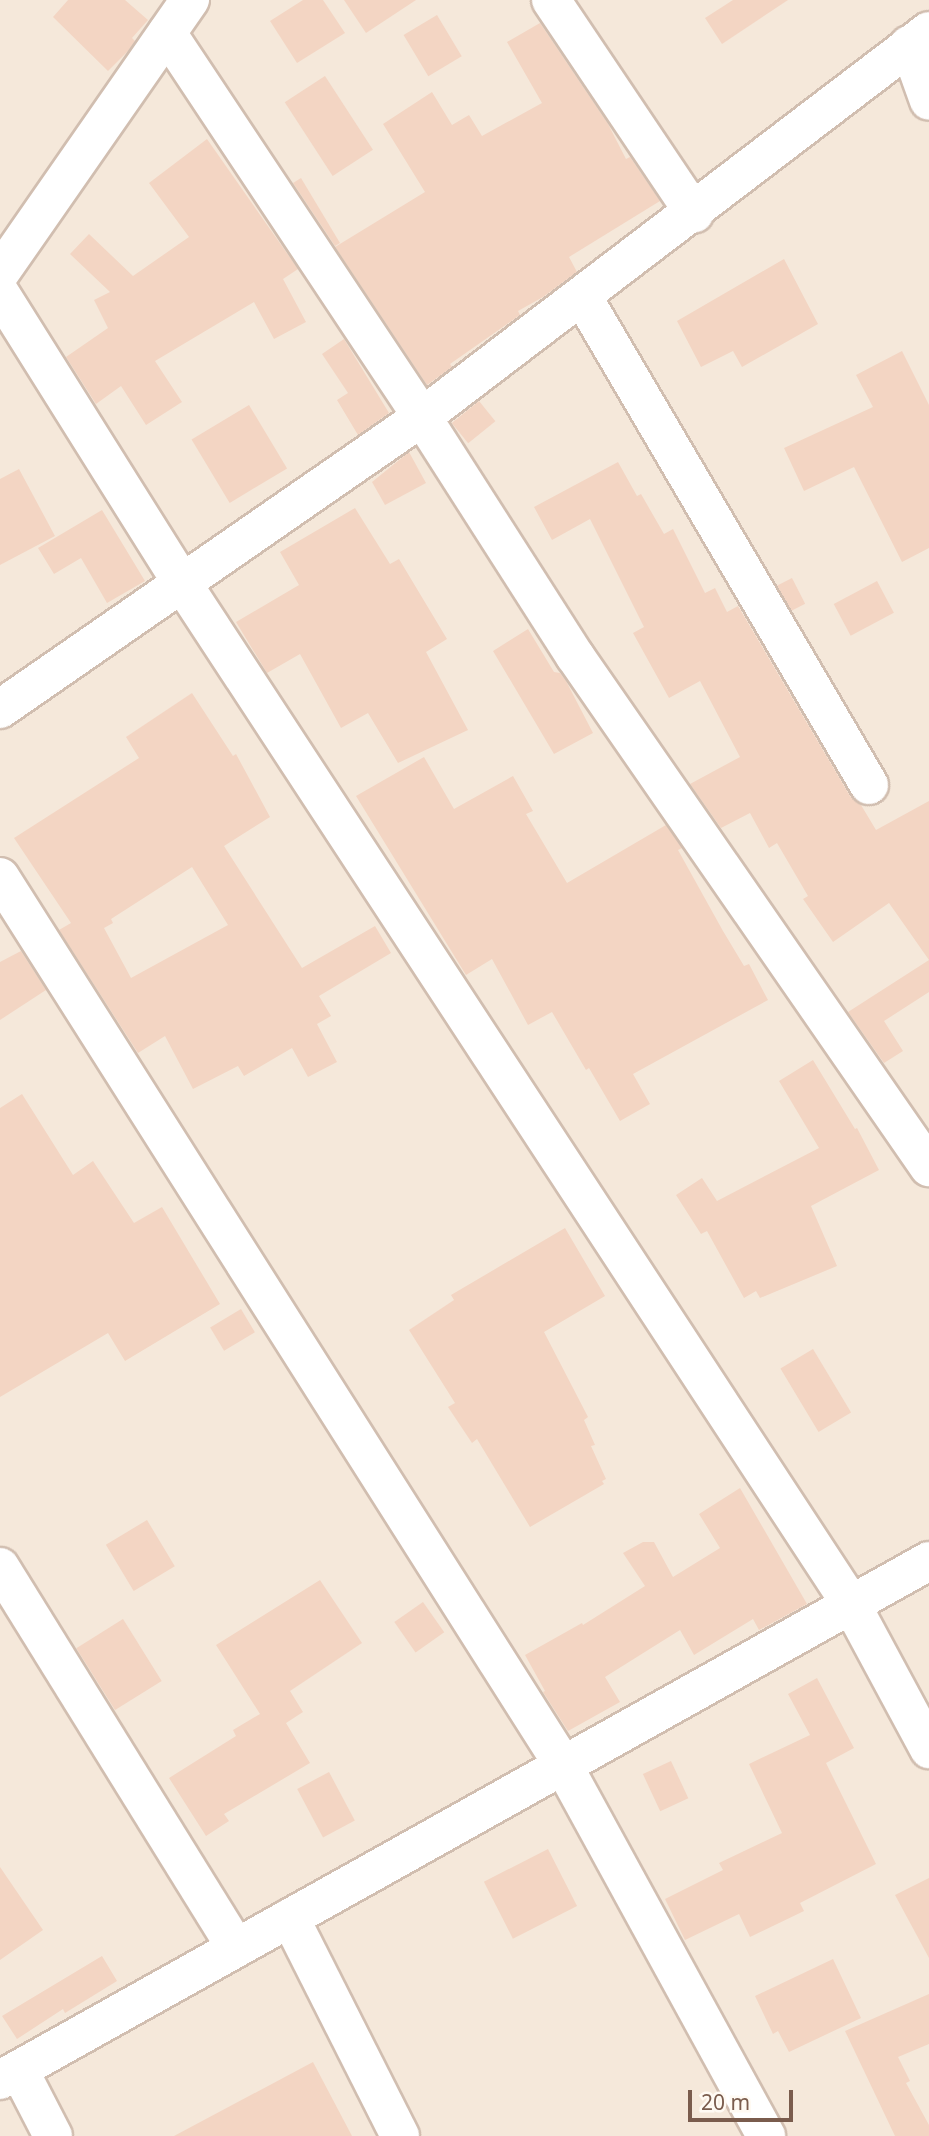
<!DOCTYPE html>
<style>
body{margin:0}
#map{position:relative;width:929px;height:2136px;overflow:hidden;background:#fdf6ec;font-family:"Noto Sans",sans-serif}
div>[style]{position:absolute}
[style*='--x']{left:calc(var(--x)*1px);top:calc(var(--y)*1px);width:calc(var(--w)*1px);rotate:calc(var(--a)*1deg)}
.residential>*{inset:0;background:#f5e8da;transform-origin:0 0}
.building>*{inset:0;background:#f3d5c3;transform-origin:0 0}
.roads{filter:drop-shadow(2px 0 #d1beb0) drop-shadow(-2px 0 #d1beb0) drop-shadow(0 2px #d1beb0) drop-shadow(0 -2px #d1beb0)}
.minor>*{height:38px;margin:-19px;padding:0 19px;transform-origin:19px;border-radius:19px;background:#fff}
.tertiary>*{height:38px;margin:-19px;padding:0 19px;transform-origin:19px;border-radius:19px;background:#fff}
span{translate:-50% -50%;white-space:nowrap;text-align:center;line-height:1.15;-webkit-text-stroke:7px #fffaf3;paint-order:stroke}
.scale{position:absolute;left:688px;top:2090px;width:105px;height:32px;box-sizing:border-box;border:4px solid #7a5c4d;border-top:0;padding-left:9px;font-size:21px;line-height:24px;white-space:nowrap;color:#7a5c4d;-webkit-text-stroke:5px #fffaf3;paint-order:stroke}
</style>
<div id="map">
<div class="residential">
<div style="left:0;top:0;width:929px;height:2136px"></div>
</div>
<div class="building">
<div style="clip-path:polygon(68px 0,125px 0,148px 20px,132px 38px,135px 41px,129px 50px,108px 71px,53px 17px)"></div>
<div style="clip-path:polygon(303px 0,323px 0,345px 33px,297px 63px,270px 21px)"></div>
<div style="clip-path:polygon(344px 0,416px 0,366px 33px)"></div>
<div style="clip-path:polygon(733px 0,788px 0,722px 44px,705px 18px)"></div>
<div style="left:437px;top:15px;width:48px;height:39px;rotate:59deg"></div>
<div style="clip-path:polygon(540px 23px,608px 124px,626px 159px,630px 157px,660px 201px,569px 257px,577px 272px,543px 297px,518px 311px,520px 315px,450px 364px,452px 367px,427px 385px,335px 247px,425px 192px,383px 124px,432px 92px,452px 125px,469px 115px,482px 136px,542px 103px,507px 42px)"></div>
<div style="left:325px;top:76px;width:88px;height:48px;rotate:57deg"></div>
<div style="clip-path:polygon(207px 139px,298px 269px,283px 279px,306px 322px,274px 339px,254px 302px,155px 361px,182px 402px,146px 425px,121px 386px,96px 404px,66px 357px,108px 328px,94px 300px,110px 292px,70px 254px,89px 234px,133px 276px,189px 237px,149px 183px)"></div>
<div style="clip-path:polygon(301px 178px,340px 243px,335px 246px,293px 183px)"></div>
<div style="clip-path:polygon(784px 259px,818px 324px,742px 367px,733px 351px,701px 367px,677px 321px)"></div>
<div style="clip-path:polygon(344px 339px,389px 413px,358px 435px,337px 400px,348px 393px,322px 354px)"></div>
<div style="clip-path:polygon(902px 351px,929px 405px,929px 548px,902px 562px,854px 467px,804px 491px,784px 448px,873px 407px,856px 375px)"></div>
<div style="left:479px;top:401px;width:26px;height:35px;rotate:51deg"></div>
<div style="left:249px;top:405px;width:74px;height:67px;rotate:59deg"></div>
<div style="clip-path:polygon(409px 452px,426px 483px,385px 505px,372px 482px)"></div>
<div style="clip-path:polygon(618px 462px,637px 496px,641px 494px,664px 534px,673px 529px,705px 593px,715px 588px,727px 612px,738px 606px,850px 796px,861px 805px,876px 830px,929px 801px,929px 992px,884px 1021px,903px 1051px,884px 1063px,848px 1012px,929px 960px,889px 903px,833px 942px,803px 899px,808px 896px,777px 843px,769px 848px,750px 813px,721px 828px,690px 784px,740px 757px,700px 681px,669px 698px,633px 633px,644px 627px,590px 519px,552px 540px,534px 507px)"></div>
<div style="clip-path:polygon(19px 469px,55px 536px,0 565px,0 479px)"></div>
<div style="clip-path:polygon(355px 508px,390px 564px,399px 559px,447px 639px,426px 652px,468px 730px,398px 763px,368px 713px,341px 728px,300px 654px,267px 673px,236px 622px,299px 585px,280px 552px)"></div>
<div style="clip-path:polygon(102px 510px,145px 581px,107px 603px,81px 558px,54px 574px,38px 548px)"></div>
<div style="left:792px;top:578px;width:29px;height:17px;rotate:63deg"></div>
<div style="left:877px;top:581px;width:36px;height:49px;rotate:62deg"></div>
<div style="clip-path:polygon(528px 629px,554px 672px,560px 673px,566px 681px,593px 733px,554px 754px,493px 651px)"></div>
<div style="clip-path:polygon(evenodd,192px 693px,233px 756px,236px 754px,270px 817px,224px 846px,302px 968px,375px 926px,391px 953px,319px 996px,331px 1016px,317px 1024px,337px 1062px,308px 1077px,292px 1048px,244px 1076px,238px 1066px,193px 1089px,165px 1036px,138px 1053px,59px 930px,71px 923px,14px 838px,139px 758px,126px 737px,192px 693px,192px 867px,228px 925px,131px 978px,104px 928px,113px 923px,111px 919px,192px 867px)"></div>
<div style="clip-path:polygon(424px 757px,454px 809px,513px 776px,533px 811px,526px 814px,567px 883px,666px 825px,682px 848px,678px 850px,723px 931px,744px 966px,749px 964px,768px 1000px,633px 1074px,650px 1104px,620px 1121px,589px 1068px,586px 1070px,552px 1012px,528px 1025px,492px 959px,466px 975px,356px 796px)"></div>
<div style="clip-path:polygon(21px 951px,46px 990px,0 1020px,0 962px)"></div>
<div style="clip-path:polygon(813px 1060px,855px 1129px,857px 1128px,879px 1170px,811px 1206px,837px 1266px,760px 1298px,756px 1291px,744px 1298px,707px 1231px,701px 1234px,676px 1195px,702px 1178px,717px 1201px,819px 1148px,779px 1081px)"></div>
<div style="clip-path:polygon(22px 1094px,73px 1175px,93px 1161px,134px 1223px,162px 1207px,220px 1304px,125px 1361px,108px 1333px,0 1397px,0 1108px)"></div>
<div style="clip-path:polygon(565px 1228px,605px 1296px,544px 1332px,588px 1417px,584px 1420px,595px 1445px,591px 1446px,606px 1479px,602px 1481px,604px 1484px,530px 1527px,477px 1439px,472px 1443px,448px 1407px,455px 1403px,409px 1330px,454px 1300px,451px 1295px)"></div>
<div style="left:241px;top:1309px;width:27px;height:36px;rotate:59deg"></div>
<div style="left:813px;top:1349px;width:74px;height:38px;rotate:59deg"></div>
<div style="clip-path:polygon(740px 1488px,807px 1604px,759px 1630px,753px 1619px,694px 1655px,680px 1630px,605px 1677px,620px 1702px,568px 1731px,543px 1692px,545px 1691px,525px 1655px,582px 1623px,583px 1625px,645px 1586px,623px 1553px,643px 1542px,654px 1542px,673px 1577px,720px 1548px,699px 1514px)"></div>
<div style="left:147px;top:1520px;width:54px;height:48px;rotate:59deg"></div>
<div style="clip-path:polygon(320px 1580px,362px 1643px,290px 1691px,303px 1712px,286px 1723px,310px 1763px,224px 1814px,229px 1821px,206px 1836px,169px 1778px,236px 1736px,233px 1730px,260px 1714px,216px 1645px)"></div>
<div style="left:423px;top:1602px;width:37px;height:35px;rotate:55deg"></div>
<div style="left:123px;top:1619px;width:73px;height:55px;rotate:58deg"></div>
<div style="clip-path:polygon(817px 1678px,854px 1748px,826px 1763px,876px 1864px,800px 1903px,804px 1911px,750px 1937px,739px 1914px,685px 1940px,665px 1899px,723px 1870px,719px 1863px,782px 1833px,749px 1764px,810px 1735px,788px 1694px)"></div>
<div style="left:671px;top:1761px;width:41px;height:31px;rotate:65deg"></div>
<div style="left:329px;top:1772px;width:55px;height:36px;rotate:62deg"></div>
<div style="left:548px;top:1849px;width:64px;height:72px;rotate:63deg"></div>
<div style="clip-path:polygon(0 1867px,43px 1930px,0 1960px)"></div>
<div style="clip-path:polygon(929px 1878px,929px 1958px,895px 1895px)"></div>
<div style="clip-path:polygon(102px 1956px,117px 1981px,65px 2013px,63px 2009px,17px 2039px,2px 2016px)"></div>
<div style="clip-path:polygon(833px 1959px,861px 2018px,789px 2052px,778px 2031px,773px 2034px,755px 1996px)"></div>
<div style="clip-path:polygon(929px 1994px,929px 2044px,898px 2057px,910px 2081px,906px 2083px,929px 2125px,929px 2136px,895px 2136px,845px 2031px)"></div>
<div style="clip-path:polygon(313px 2062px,352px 2136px,174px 2136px)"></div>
</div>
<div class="roads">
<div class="minor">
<div style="--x:551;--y:0;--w:257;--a:56.1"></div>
<div style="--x:167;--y:33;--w:461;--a:56.4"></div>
<div style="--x:422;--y:417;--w:284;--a:57.4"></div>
<div style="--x:575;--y:656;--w:622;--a:55.29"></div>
<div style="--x:909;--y:45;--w:59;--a:70.3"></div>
<div style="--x:0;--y:273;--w:333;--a:-55.2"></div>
<div style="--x:0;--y:293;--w:342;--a:57.9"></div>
<div style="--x:182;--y:583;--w:1221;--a:56.77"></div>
<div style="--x:851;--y:1604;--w:165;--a:61.7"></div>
<div style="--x:582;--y:296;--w:567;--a:59.59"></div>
<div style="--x:0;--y:709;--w:513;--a:-34.68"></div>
<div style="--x:422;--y:417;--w:637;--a:-37.28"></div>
<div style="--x:0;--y:877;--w:1051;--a:57.62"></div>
<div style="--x:563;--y:1765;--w:423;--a:61.3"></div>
<div style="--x:0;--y:1567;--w:448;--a:58.2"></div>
<div style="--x:290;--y:1918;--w:244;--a:63.2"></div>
<div style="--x:19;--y:2070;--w:74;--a:62.7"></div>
</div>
<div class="tertiary">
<div style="--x:0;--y:2080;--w:1064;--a:-29.19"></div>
</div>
</div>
<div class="scale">20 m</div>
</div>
